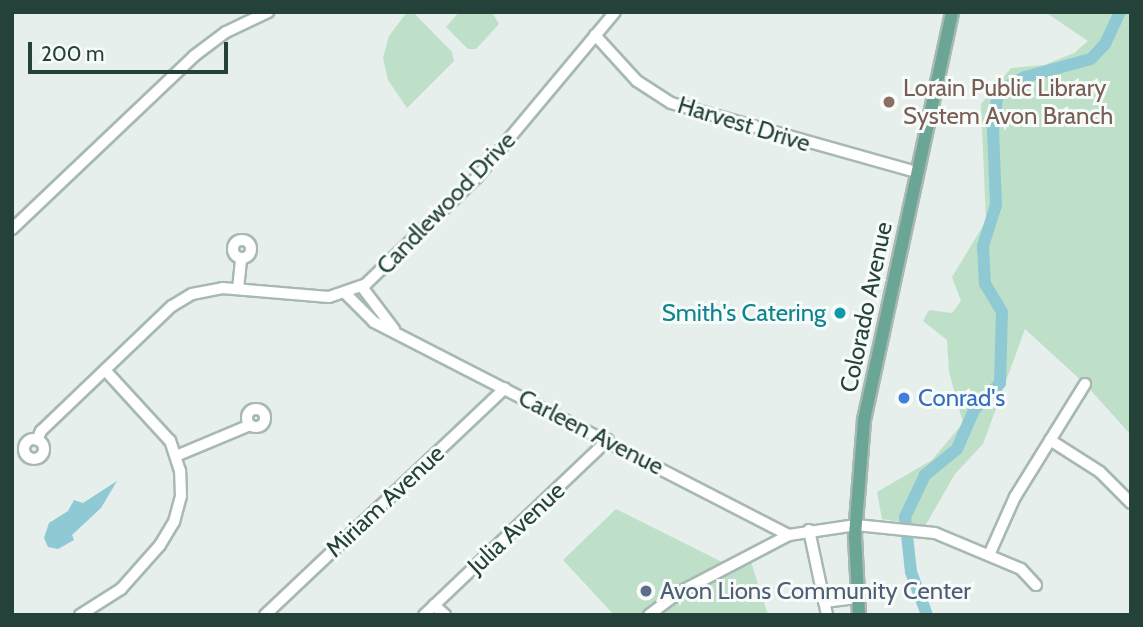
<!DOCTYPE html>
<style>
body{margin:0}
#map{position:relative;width:1143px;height:627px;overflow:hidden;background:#e6efeb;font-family:Cabin,sans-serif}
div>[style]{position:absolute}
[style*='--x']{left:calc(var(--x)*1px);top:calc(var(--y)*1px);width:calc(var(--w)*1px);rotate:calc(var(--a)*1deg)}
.green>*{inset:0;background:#bfe0c8}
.water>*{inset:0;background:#8ec9d4}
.river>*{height:12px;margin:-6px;padding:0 6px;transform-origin:6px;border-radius:6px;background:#8ec9d4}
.roads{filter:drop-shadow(2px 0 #a8b8b2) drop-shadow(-2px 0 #a8b8b2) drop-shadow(0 2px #a8b8b2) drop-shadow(0 -2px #a8b8b2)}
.minor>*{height:10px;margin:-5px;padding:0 5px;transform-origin:5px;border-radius:5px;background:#fff}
.minor>.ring{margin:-5px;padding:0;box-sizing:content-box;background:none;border:10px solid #fff;border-radius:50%}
.major>*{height:12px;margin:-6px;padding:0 6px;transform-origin:6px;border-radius:6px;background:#6aa596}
.dots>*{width:19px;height:19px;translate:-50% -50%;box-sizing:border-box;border:4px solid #f7fbf9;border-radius:50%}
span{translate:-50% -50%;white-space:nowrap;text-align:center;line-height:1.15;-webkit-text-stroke:6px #f7fbf9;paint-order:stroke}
.education-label{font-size:24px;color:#785e54}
.left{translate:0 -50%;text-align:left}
.street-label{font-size:24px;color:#24423a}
.culture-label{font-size:24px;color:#0d838f}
.right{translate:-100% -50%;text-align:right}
.shop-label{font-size:24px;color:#366cbe}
.service-label{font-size:24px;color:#4e5e75}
.frame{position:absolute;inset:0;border:14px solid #24423a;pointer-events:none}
.scale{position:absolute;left:28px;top:42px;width:200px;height:32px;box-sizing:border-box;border:4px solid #24423a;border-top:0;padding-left:9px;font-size:21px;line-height:24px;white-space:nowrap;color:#24423a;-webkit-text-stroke:5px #f7fbf9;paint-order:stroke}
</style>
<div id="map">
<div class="green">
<div style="clip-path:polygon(407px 12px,413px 12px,452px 52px,454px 61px,407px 108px,388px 80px,383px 58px,389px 36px)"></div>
<div style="clip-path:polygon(459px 12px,492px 12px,499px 24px,476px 49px,468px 49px,446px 27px)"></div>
<div style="clip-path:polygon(1045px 12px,1131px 12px,1131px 435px,1085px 384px,1025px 329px,983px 444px,955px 474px,925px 526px,882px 519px,877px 492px,932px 460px,963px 423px,949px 372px,947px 340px,923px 321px,929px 310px,952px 313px,961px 301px,952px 277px,986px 221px,981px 104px,1011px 68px,1044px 65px,1074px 53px,1088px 41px)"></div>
<div style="clip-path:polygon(616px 509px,720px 561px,737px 566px,750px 559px,768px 615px,614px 615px,563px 560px)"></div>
</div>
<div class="water">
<div style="clip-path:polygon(117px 481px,101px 508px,72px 535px,74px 540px,58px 549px,48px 547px,44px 538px,49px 523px,68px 511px,74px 500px,83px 503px)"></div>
</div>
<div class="river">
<div style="--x:927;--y:615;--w:46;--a:-110.4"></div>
<div style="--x:911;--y:572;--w:55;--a:-96.2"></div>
<div style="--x:905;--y:517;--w:47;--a:-64.5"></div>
<div style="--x:925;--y:475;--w:41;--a:-39.1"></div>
<div style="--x:957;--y:449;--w:43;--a:-66.4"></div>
<div style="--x:974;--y:410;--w:37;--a:-46"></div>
<div style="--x:1000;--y:383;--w:71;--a:-88.4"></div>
<div style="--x:1002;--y:312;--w:33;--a:-121"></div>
<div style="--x:985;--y:284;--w:38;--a:-93"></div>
<div style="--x:983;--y:246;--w:43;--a:-72.4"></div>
<div style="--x:996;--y:205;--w:74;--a:-92.3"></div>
<div style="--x:993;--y:131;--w:33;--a:-83"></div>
<div style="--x:997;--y:98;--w:12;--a:-55"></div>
<div style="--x:1004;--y:88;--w:24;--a:-28"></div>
<div style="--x:1025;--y:77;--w:68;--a:-15.3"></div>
<div style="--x:1091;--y:59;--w:21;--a:-47"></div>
<div style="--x:1105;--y:44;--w:35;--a:-65"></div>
</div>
<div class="roads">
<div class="minor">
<div style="--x:595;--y:35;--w:62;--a:47.6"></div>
<div style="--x:637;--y:81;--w:40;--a:32.9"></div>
<div style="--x:671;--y:103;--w:255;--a:15.7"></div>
<div style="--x:12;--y:229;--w:251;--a:-43.5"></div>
<div style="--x:194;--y:56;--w:40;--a:-37"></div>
<div style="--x:226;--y:32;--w:47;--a:-25.5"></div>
<div class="ring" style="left:233px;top:240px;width:8px;height:8px"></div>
<div style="--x:362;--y:287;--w:53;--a:52.7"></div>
<div style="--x:238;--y:289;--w:31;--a:-84"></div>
<div style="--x:346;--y:294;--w:40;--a:45"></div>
<div style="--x:374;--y:322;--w:466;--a:27.2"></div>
<div class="ring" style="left:247px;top:409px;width:8px;height:8px"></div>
<div class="ring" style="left:24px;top:439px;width:10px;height:10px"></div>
<div style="--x:37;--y:440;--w:10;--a:-66"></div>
<div style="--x:41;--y:431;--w:181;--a:-43.7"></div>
<div style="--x:172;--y:306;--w:23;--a:-31"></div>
<div style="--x:192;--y:294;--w:31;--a:-11"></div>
<div style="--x:222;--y:288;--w:107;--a:4.8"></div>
<div style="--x:329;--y:297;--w:39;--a:-19"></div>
<div style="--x:366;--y:284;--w:154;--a:-43.9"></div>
<div style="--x:477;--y:177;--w:215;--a:-50.1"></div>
<div style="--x:1050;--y:440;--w:59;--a:32.6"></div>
<div style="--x:1100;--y:472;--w:44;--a:45"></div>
<div style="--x:176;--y:456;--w:80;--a:-22.7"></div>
<div style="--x:809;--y:530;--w:87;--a:78"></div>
<div style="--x:989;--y:555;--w:64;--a:-65.9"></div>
<div style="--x:1015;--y:497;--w:133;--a:-58.2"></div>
<div style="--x:824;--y:602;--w:34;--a:-7"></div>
<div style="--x:434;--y:605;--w:15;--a:42"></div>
<div style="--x:80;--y:615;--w:49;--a:-32.4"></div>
<div style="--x:121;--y:589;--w:59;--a:-48.4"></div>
<div style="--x:160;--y:545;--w:27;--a:-59"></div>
<div style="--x:174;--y:522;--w:27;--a:-75"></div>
<div style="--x:181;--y:496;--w:25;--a:-92"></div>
<div style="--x:180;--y:471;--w:32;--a:-108"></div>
<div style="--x:170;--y:441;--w:96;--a:-132.5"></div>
<div style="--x:265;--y:615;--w:330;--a:-43.4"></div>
<div style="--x:424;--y:615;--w:254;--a:-43.6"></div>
<div style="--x:649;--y:615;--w:36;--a:-37"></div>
<div style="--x:678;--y:593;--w:125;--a:-27.6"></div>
<div style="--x:789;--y:535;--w:68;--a:-8.5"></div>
<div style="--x:856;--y:525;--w:79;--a:5.8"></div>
<div style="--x:935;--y:533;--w:93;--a:22.7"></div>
<div style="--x:1021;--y:569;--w:22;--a:47"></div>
</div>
<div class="major">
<div style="--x:859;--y:615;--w:80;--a:-92.9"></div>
<div style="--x:855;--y:535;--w:115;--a:-85.5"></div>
<div style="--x:864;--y:420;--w:417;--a:-77.8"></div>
</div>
</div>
<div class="dots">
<div style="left:889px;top:102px;background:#8d6e63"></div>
<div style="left:840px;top:313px;background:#0f9aa8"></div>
<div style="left:904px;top:398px;background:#3f7fe0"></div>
<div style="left:646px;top:591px;background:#5c6f8a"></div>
</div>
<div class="education-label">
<span class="left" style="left:903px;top:102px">Lorain Public Library<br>System Avon Branch</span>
</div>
<div class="street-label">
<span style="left:744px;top:124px;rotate:17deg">Harvest Drive</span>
<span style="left:446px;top:203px;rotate:-46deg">Candlewood Drive</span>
<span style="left:866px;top:307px;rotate:-78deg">Colorado Avenue</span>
<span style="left:591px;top:432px;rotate:27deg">Carleen Avenue</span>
<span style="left:385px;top:501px;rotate:-43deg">Miriam Avenue</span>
<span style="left:516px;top:528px;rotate:-43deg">Julia Avenue</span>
</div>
<div class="culture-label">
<span class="right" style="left:826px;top:313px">Smith's Catering</span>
</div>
<div class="shop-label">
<span class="left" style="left:918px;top:398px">Conrad's</span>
</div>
<div class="service-label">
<span class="left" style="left:660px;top:591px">Avon Lions Community Center</span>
</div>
<div class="frame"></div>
<div class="scale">200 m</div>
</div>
